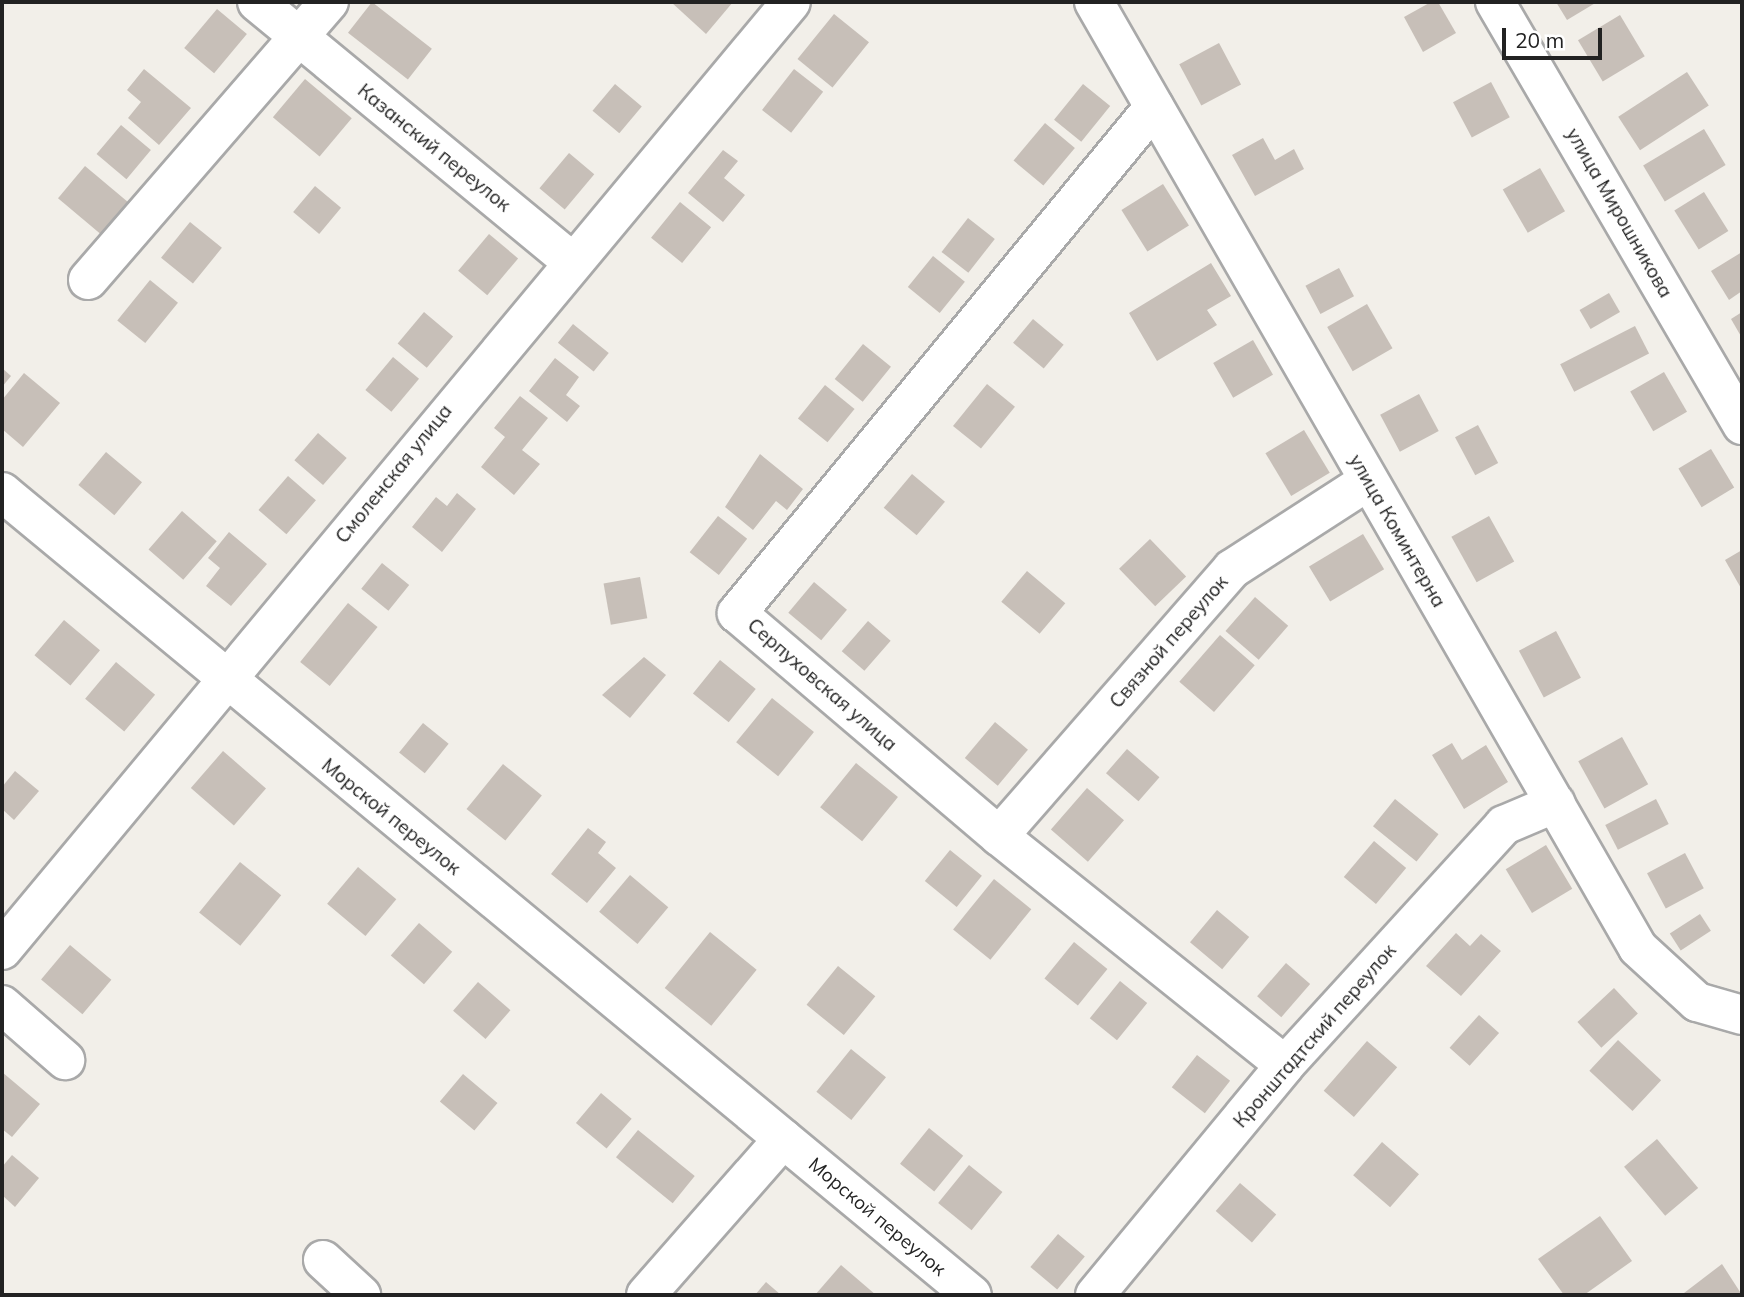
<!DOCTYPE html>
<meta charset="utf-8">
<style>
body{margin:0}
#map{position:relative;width:1744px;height:1297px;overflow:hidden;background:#f2efe9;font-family:Mulish,sans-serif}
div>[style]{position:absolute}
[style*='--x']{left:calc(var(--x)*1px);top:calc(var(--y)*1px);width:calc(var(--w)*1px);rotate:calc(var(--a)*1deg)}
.building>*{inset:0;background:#c7bfb8;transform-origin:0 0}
.roads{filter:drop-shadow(2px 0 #a9a9a9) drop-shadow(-2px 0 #a9a9a9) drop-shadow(0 2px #a9a9a9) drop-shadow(0 -2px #a9a9a9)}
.minor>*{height:38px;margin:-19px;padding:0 19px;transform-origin:19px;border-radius:19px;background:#fff}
span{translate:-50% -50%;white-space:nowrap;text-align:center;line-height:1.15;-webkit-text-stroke:6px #fff;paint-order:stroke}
.street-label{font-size:19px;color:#222}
.frame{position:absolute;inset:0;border:4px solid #222;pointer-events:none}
.scale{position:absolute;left:1502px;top:28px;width:100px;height:32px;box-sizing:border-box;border:4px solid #222;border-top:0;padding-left:9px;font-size:21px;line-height:24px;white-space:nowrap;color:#222;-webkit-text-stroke:5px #fff;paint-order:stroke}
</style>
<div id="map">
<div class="building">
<div style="left:372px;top:2px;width:76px;height:39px;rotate:38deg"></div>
<div style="clip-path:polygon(671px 2px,733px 2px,706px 34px)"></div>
<div style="clip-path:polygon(1431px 2px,1438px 2px,1456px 33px,1423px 52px,1404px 17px)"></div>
<div style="clip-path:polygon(1556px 2px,1597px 2px,1567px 20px)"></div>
<div style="left:217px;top:9px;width:39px;height:51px;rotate:40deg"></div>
<div style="left:834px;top:14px;width:45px;height:58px;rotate:39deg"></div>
<div style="left:1620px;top:15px;width:48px;height:49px;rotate:59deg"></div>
<div style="left:1219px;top:43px;width:47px;height:45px;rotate:62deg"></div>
<div style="clip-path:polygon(144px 69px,191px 108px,159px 145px,128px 118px,141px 102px,127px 90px)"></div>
<div style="left:794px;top:69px;width:37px;height:52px;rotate:38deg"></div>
<div style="left:1687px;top:72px;width:40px;height:82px;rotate:57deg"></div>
<div style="left:305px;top:79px;width:61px;height:50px;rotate:40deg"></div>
<div style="left:1491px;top:82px;width:40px;height:43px;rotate:62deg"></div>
<div style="left:615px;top:84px;width:35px;height:35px;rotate:40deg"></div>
<div style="left:1083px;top:84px;width:35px;height:46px;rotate:39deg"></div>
<div style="left:1045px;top:123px;width:39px;height:49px;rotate:40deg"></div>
<div style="left:121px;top:125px;width:39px;height:38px;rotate:40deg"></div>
<div style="left:1704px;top:129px;width:42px;height:71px;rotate:59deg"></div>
<div style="clip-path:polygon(1263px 138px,1275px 160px,1294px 149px,1304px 169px,1255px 196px,1232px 155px)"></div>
<div style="clip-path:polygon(723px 150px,738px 161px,724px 178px,745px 195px,723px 222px,688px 193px)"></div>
<div style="left:569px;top:153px;width:33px;height:46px;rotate:40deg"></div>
<div style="left:85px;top:166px;width:56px;height:42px;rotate:40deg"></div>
<div style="left:1540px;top:168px;width:50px;height:43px;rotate:60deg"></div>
<div style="left:1163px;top:184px;width:49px;height:49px;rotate:58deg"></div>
<div style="left:315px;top:186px;width:34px;height:34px;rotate:40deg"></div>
<div style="left:1704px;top:192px;width:46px;height:35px;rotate:58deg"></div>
<div style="left:680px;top:202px;width:40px;height:46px;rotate:39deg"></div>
<div style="left:968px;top:218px;width:34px;height:43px;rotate:38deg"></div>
<div style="left:190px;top:222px;width:41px;height:46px;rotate:39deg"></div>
<div style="left:489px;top:234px;width:38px;height:48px;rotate:40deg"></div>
<div style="clip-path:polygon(1742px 252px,1742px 291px,1729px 300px,1711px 271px)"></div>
<div style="left:933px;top:256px;width:41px;height:40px;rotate:39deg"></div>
<div style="clip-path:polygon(1211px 263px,1231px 296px,1207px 310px,1217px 325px,1157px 361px,1129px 313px)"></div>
<div style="left:1339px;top:268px;width:32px;height:38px;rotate:62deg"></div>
<div style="left:150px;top:280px;width:36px;height:52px;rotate:39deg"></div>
<div style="left:1609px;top:293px;width:22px;height:34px;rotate:60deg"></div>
<div style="left:1367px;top:304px;width:51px;height:46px;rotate:60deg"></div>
<div style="left:424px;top:312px;width:38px;height:41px;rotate:40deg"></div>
<div style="clip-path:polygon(1742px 312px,1742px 338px,1731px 319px)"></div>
<div style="left:1033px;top:319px;width:40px;height:31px;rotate:40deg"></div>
<div style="left:573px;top:324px;width:46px;height:24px;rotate:39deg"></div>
<div style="left:1635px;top:326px;width:31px;height:84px;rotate:63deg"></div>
<div style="left:1253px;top:340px;width:40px;height:46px;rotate:60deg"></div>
<div style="left:863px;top:344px;width:36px;height:45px;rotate:39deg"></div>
<div style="left:393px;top:357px;width:34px;height:43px;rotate:40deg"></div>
<div style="clip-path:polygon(555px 358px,579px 377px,566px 395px,580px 406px,567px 422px,529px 391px)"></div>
<div style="clip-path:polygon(2px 368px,11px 376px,2px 387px)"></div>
<div style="left:1664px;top:372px;width:46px;height:39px;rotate:60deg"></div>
<div style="clip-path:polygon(24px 373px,60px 403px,23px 447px,2px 429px,2px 400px)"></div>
<div style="left:987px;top:384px;width:36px;height:54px;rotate:39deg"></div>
<div style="left:825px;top:385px;width:38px;height:43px;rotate:39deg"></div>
<div style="left:1419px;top:394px;width:42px;height:44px;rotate:62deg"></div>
<div style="clip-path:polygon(520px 396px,548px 418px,522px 450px,540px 464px,514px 495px,481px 467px,505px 437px,494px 428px)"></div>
<div style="left:1478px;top:425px;width:43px;height:26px;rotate:62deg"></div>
<div style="left:1304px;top:430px;width:50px;height:45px;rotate:59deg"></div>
<div style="left:318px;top:433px;width:38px;height:36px;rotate:41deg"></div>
<div style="left:1711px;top:449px;width:45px;height:38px;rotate:59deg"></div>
<div style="left:106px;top:452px;width:47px;height:43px;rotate:40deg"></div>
<div style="clip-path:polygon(760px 454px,803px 489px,787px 510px,776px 501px,753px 530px,725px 507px)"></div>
<div style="left:912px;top:474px;width:43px;height:44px;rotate:40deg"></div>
<div style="left:288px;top:476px;width:37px;height:45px;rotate:41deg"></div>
<div style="clip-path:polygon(457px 493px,476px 509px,442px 552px,412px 527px,436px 497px,447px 506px)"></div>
<div style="left:182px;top:511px;width:46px;height:51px;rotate:41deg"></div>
<div style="left:718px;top:516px;width:37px;height:46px;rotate:38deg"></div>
<div style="left:1489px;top:516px;width:52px;height:43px;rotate:61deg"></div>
<div style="clip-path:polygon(229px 532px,267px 564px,231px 606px,206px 586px,220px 568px,208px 558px)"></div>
<div style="left:1363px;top:534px;width:41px;height:63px;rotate:59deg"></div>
<div style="left:1150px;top:539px;width:52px;height:43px;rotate:46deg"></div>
<div style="clip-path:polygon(1742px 550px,1742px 590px,1725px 560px)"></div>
<div style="left:382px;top:563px;width:35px;height:33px;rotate:39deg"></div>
<div style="left:1027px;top:571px;width:50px;height:40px;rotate:40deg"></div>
<div style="left:640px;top:577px;width:42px;height:37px;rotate:80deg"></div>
<div style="left:814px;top:582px;width:43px;height:40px;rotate:40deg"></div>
<div style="left:1255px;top:597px;width:44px;height:45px;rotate:41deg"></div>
<div style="left:348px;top:603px;width:38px;height:76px;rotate:39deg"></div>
<div style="left:64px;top:620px;width:47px;height:46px;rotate:40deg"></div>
<div style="left:868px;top:621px;width:30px;height:40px;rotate:41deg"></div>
<div style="left:1556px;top:631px;width:53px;height:42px;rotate:62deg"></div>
<div style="left:1220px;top:635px;width:46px;height:62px;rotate:41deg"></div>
<div style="clip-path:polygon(644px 657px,666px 675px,630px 718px,602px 695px)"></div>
<div style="left:720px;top:660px;width:46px;height:43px;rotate:39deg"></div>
<div style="left:116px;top:662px;width:51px;height:48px;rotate:40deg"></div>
<div style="left:772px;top:698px;width:54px;height:57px;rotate:39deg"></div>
<div style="left:995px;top:722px;width:43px;height:47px;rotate:40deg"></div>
<div style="left:423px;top:723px;width:33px;height:38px;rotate:39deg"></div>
<div style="left:1622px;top:737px;width:54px;height:50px;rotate:61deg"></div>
<div style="clip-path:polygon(1452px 743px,1462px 760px,1486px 745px,1508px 782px,1464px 809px,1432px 755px)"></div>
<div style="left:1127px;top:749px;width:43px;height:32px;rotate:41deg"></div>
<div style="left:223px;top:751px;width:57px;height:49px;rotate:41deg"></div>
<div style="left:856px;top:763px;width:54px;height:57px;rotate:39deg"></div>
<div style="left:503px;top:764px;width:50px;height:58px;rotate:39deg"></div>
<div style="clip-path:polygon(15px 771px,39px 791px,14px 820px,2px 809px,2px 787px)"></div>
<div style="left:1087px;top:788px;width:49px;height:55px;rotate:41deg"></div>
<div style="left:1395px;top:799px;width:56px;height:35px;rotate:39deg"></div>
<div style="left:1656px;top:799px;width:28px;height:57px;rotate:63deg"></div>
<div style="clip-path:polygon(588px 828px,606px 842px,598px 853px,616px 868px,587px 903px,551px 874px)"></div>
<div style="left:1374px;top:841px;width:42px;height:47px;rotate:40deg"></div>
<div style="left:1546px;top:845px;width:51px;height:47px;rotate:59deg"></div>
<div style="left:950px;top:850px;width:41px;height:40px;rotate:39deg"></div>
<div style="left:1685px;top:853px;width:40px;height:43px;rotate:62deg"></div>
<div style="left:240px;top:862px;width:53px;height:65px;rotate:39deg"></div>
<div style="left:358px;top:867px;width:50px;height:48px;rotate:40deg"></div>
<div style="left:630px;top:875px;width:50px;height:48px;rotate:40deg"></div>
<div style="left:994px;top:879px;width:48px;height:65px;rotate:39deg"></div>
<div style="left:1217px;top:910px;width:42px;height:42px;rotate:40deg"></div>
<div style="left:1700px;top:914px;width:20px;height:36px;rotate:57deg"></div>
<div style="left:419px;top:923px;width:44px;height:43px;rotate:41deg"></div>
<div style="left:710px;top:932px;width:60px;height:72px;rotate:39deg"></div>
<div style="clip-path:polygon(1456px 933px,1470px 946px,1481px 934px,1501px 951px,1461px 996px,1426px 966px)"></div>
<div style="left:1074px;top:942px;width:43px;height:47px;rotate:39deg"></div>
<div style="left:70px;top:945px;width:54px;height:45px;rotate:40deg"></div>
<div style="left:1286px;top:963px;width:32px;height:44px;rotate:41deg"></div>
<div style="left:838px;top:966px;width:48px;height:50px;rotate:39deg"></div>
<div style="left:1120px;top:981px;width:35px;height:48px;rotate:39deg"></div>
<div style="left:478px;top:982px;width:43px;height:38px;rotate:41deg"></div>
<div style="left:1614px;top:988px;width:35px;height:50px;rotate:47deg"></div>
<div style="left:1479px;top:1015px;width:27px;height:44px;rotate:42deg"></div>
<div style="left:1618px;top:1040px;width:59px;height:42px;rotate:43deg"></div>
<div style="left:1367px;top:1041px;width:40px;height:66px;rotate:41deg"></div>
<div style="left:851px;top:1049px;width:45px;height:55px;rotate:39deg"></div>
<div style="left:1197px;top:1055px;width:42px;height:41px;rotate:38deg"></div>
<div style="clip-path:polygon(2px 1072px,40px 1104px,12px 1137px,2px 1129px)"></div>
<div style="left:463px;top:1074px;width:45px;height:36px;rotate:40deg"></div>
<div style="left:601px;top:1093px;width:40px;height:39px;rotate:40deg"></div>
<div style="left:929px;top:1128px;width:44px;height:46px;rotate:39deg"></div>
<div style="left:638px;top:1130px;width:73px;height:35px;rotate:39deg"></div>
<div style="left:1657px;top:1139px;width:64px;height:43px;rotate:50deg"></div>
<div style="left:1382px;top:1142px;width:49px;height:44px;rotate:41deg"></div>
<div style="clip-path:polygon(12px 1155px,39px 1178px,15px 1207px,2px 1195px,2px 1167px)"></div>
<div style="left:969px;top:1165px;width:43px;height:49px;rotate:39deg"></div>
<div style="left:1240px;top:1183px;width:48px;height:37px;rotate:41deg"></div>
<div style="clip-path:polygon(1600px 1216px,1632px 1261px,1584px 1295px,1564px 1295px,1538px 1259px)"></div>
<div style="left:1058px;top:1234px;width:35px;height:43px;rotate:40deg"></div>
<div style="clip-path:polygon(1722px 1264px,1742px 1295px,1686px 1295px,1684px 1293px)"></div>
<div style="clip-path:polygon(841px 1265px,876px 1295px,815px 1295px)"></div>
<div style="clip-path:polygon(766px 1282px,781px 1295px,755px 1295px)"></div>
</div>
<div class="roads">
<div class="minor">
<div style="--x:257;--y:2;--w:406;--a:39.5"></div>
<div style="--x:1094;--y:2;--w:1091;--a:60.1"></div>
<div style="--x:1638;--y:948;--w:80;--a:42.5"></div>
<div style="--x:1697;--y:1002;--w:47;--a:16.1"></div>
<div style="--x:1495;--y:2;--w:490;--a:59.7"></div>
<div style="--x:1154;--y:107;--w:656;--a:129.49"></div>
<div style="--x:737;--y:613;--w:344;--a:40.4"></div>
<div style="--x:999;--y:836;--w:366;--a:38.7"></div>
<div style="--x:88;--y:280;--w:368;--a:-49.1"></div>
<div style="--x:2;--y:492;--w:1259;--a:39.62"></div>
<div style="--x:999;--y:836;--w:354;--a:-48.9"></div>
<div style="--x:1232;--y:569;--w:162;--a:-32.9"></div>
<div style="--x:2;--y:950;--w:1233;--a:-50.23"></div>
<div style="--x:2;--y:1005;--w:84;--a:41.1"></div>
<div style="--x:323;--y:1260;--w:52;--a:42.6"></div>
<div style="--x:646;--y:1295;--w:208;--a:-48.7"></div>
<div style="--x:1095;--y:1295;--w:298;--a:-50.4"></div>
<div style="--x:1285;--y:1065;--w:325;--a:-47.6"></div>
<div style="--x:1504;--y:825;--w:56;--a:-22.9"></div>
</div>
</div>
<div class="street-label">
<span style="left:434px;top:148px;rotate:39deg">Казанский переулок</span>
<span style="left:1619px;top:213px;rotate:60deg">улица Мирошникова</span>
<span style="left:394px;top:474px;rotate:-51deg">Смоленская улица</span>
<span style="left:1397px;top:531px;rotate:60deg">улица Коминтерна</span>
<span style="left:1169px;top:642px;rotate:-49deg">Связной переулок</span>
<span style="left:822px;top:685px;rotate:41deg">Серпуховская улица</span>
<span style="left:391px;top:817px;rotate:39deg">Морской переулок</span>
<span style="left:1315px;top:1036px;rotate:-49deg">Кронштадтский переулок</span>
<span style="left:877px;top:1217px;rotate:40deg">Морской переулок</span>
</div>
<div class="frame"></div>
<div class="scale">20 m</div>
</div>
